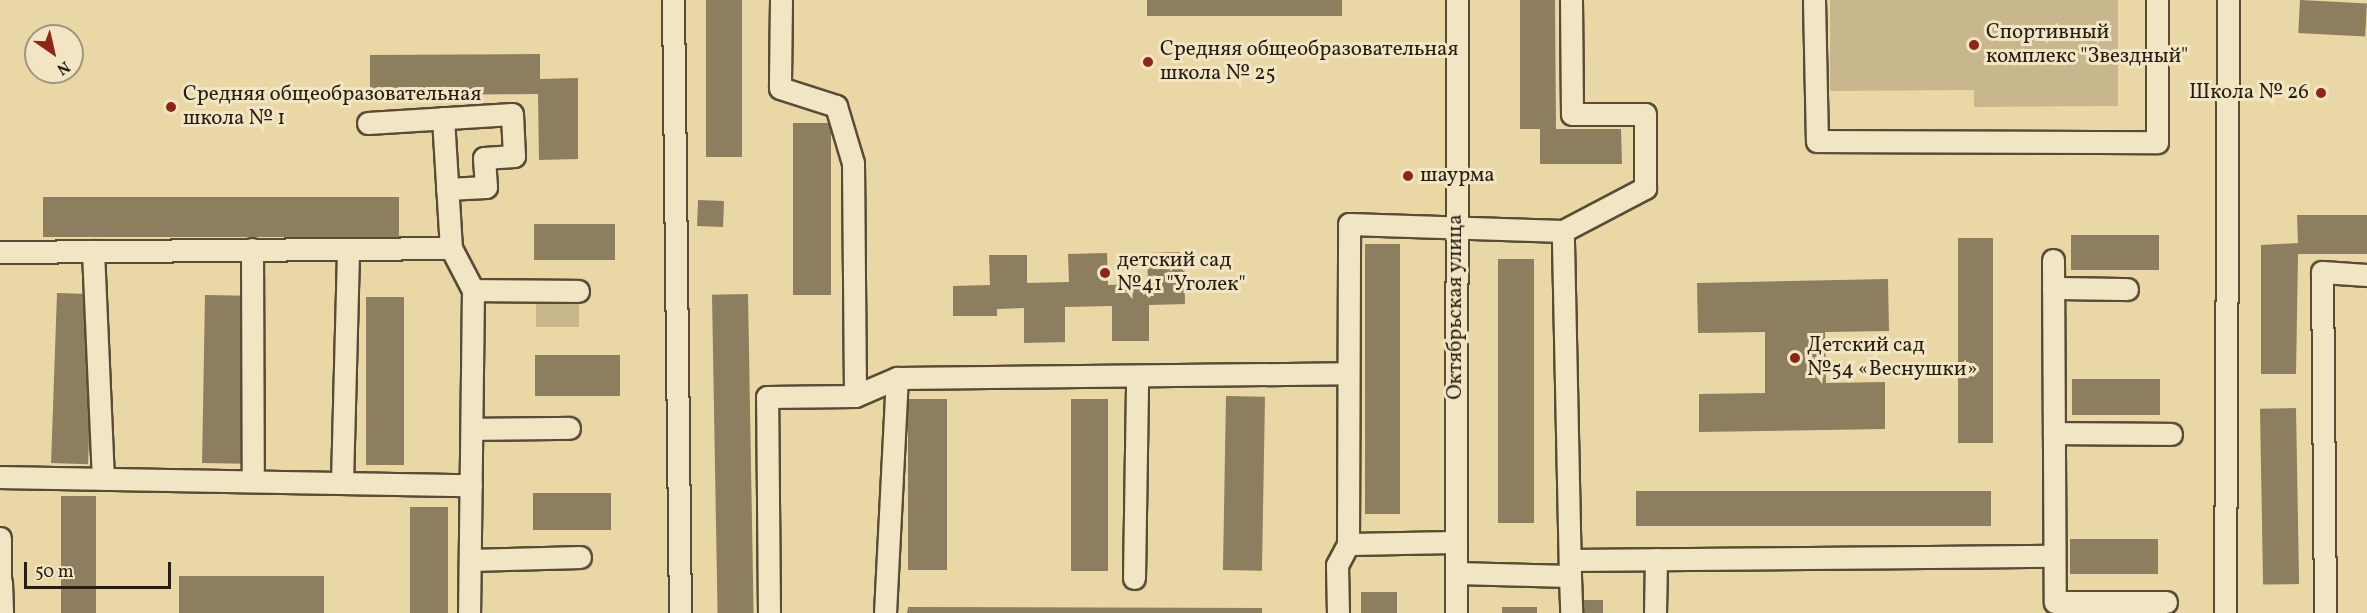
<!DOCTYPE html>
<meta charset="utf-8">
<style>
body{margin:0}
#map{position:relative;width:2367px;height:613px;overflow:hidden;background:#e9d7a5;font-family:Vollkorn,serif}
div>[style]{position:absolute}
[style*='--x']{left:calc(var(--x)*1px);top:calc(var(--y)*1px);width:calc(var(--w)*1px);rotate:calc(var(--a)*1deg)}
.green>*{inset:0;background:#c8b78c;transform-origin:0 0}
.building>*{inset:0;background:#8c7e5e;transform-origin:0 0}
.roads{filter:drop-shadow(2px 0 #584c37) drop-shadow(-2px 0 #584c37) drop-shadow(0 2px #584c37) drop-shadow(0 -2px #584c37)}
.minor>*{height:21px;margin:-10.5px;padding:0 10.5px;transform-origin:10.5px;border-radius:10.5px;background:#f1e5c4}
.dots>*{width:16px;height:16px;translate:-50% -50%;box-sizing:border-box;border:3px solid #f1e5c4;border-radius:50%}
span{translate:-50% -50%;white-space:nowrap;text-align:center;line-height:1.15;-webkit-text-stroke:6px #f1e5c4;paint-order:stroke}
.poi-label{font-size:21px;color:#271d12}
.left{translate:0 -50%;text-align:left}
.right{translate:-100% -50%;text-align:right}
.street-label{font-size:21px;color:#271d12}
.north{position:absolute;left:24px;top:24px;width:60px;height:60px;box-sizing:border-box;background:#f1e5c4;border:2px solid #a0957d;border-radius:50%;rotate:146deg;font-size:16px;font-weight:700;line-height:24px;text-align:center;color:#271d12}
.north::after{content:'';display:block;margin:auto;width:21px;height:27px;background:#8f2418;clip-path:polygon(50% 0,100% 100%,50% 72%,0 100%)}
.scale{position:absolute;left:24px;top:562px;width:147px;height:27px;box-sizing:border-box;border:3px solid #271d12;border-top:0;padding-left:8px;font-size:18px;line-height:21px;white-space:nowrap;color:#271d12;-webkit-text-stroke:4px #f1e5c4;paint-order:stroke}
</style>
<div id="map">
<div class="green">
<div style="clip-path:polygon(1830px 0,2118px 0,2118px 106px,1974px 107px,1974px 90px,1830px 91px)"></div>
<div style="left:536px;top:302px;width:43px;height:25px"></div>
</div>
<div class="building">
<div style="left:706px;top:0;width:36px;height:157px"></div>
<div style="left:1147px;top:0;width:195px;height:16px"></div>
<div style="clip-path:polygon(1520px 0,1555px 0,1556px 129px,1621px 129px,1622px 164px,1540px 164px,1540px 129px,1520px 129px)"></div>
<div style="left:2300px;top:0;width:67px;height:33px;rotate:3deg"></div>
<div style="clip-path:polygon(540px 54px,540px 79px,578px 78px,578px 159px,539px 160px,538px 94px,370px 95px,370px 55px)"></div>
<div style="left:793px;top:123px;width:38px;height:172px"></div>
<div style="left:399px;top:197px;width:40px;height:356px;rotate:90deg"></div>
<div style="left:698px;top:200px;width:26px;height:26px;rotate:2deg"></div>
<div style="clip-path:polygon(2297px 215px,2367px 215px,2367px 254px,2298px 254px,2296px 374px,2261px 374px,2261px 245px,2298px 243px)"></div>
<div style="left:534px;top:224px;width:81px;height:36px"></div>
<div style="left:2071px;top:235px;width:88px;height:35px"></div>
<div style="left:1958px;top:238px;width:35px;height:205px"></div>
<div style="left:1365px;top:244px;width:35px;height:270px"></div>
<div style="clip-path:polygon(1184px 252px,1185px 304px,1149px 305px,1149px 341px,1112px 341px,1112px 306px,1065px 307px,1065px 342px,1024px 343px,1024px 308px,997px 309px,997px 316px,953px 316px,953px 286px,990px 285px,989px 255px,1027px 255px,1027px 283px,1069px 282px,1068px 254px,1107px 253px,1108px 285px,1148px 284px,1147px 253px)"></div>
<div style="left:1498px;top:259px;width:36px;height:264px"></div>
<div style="clip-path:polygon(1888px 279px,1889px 331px,1825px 332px,1826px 383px,1885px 382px,1885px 429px,1699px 432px,1699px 394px,1765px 393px,1765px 332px,1698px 333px,1697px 283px)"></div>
<div style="left:57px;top:293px;width:37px;height:170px;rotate:2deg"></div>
<div style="left:748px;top:294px;width:319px;height:36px;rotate:89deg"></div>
<div style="left:205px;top:295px;width:41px;height:168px;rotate:1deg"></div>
<div style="left:366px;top:297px;width:38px;height:168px"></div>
<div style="left:535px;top:355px;width:85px;height:41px"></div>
<div style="left:2072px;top:379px;width:88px;height:36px"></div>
<div style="left:1226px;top:396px;width:39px;height:174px;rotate:1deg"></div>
<div style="left:947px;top:399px;width:171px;height:39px;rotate:90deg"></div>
<div style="left:1071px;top:399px;width:37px;height:172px"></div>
<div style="left:2296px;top:408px;width:176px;height:36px;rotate:89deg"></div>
<div style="left:1636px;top:491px;width:355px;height:35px"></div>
<div style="left:533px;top:493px;width:78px;height:37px"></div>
<div style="left:61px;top:496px;width:35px;height:117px"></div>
<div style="left:410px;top:507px;width:38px;height:106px"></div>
<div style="left:2070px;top:539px;width:88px;height:35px"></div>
<div style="left:324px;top:576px;width:37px;height:145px;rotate:90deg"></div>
<div style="left:1361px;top:592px;width:36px;height:21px"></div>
<div style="left:1603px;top:600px;width:13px;height:25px;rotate:90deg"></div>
<div style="clip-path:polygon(908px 607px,1262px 608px,1262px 613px,907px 613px)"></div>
<div style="left:1502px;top:607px;width:35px;height:6px"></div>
</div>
<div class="roads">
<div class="minor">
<div style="--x:673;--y:0;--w:613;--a:89.35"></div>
<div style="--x:781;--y:0;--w:88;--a:90.7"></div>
<div style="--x:780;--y:88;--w:59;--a:17.8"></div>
<div style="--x:836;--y:106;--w:59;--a:73.4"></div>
<div style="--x:853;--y:163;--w:233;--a:89.5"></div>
<div style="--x:1814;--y:0;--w:141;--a:88.8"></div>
<div style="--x:1817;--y:141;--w:340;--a:0.2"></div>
<div style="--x:2157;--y:142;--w:142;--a:-90"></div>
<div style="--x:443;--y:118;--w:130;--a:86.5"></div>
<div style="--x:451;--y:248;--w:47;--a:62.4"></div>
<div style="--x:473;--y:290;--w:323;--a:90.7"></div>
<div style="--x:368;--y:123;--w:144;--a:-3.6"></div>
<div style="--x:512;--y:114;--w:42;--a:87.3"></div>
<div style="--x:514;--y:156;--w:30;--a:176"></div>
<div style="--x:484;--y:158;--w:29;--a:86"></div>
<div style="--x:486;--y:187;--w:39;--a:177"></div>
<div style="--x:252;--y:249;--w:232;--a:89.8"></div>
<div style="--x:93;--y:251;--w:228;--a:87.5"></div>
<div style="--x:0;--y:252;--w:451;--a:-0.5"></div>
<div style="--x:2053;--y:260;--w:342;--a:89.7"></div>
<div style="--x:2055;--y:602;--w:111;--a:0"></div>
<div style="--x:2053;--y:288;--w:74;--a:0.8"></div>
<div style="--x:473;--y:290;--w:105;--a:0.5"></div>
<div style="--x:472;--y:429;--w:97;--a:-0.6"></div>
<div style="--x:2054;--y:433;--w:117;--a:0.5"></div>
<div style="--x:0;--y:477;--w:471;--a:1"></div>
<div style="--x:342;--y:482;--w:231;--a:-88.5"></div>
<div style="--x:0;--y:538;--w:44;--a:90"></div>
<div style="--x:1456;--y:542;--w:108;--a:178.9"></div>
<div style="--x:1348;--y:544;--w:320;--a:-89.8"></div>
<div style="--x:1349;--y:224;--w:214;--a:1.9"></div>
<div style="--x:1563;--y:231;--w:93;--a:-27.7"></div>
<div style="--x:1645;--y:188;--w:74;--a:-90"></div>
<div style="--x:1645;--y:114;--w:73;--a:180"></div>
<div style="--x:1572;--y:114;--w:114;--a:-90.5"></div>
<div style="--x:471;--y:560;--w:109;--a:-1.6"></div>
<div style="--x:1570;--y:560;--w:484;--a:-0.5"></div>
<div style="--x:1456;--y:573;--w:114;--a:1.5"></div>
<div style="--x:1570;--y:576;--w:345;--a:-91.2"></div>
<div style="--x:1570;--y:576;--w:37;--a:88"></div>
<div style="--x:1134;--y:578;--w:200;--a:-89.1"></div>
<div style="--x:1;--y:582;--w:31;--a:88"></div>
<div style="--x:769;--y:613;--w:216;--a:-90.5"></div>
<div style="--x:767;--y:397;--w:88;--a:-0.7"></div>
<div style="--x:855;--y:396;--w:46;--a:-23.2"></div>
<div style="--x:897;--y:378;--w:450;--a:-0.6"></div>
<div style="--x:885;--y:613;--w:235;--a:-87.1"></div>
<div style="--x:1338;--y:613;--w:48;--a:-91.2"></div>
<div style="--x:1337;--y:565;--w:24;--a:-62"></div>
<div style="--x:1456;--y:613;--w:613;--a:-89.91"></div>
<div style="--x:1655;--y:613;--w:54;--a:-88.9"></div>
<div style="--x:2225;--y:613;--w:613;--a:-89.72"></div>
<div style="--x:2325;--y:613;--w:341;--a:-90.5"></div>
<div style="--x:2322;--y:272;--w:45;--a:3.8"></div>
</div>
</div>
<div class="dots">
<div style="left:1974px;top:45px;background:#8f2418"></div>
<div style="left:1148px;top:62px;background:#8f2418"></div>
<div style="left:2321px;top:93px;background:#8f2418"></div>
<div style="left:171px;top:107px;background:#8f2418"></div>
<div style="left:1408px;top:176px;background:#8f2418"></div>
<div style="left:1105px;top:273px;background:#8f2418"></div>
<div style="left:1795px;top:358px;background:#8f2418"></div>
</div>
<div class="poi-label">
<span class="left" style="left:1986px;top:45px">Спортивный<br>комплекс "Звездный"</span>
<span class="left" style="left:1160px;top:62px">Средняя общеобразовательная<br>школа № 25</span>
<span class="right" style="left:2309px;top:93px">Школа № 26</span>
<span class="left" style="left:183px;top:107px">Средняя общеобразовательная<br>школа № 1</span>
<span class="left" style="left:1420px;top:176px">шаурма</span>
<span class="left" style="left:1117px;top:273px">детский сад<br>№41 "Уголек"</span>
<span class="left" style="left:1807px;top:358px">Детский сад<br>№54 «Веснушки»</span>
</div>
<div class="street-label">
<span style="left:1456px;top:307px;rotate:-90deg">Октябрьская улица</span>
</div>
<div class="north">N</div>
<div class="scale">50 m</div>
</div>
